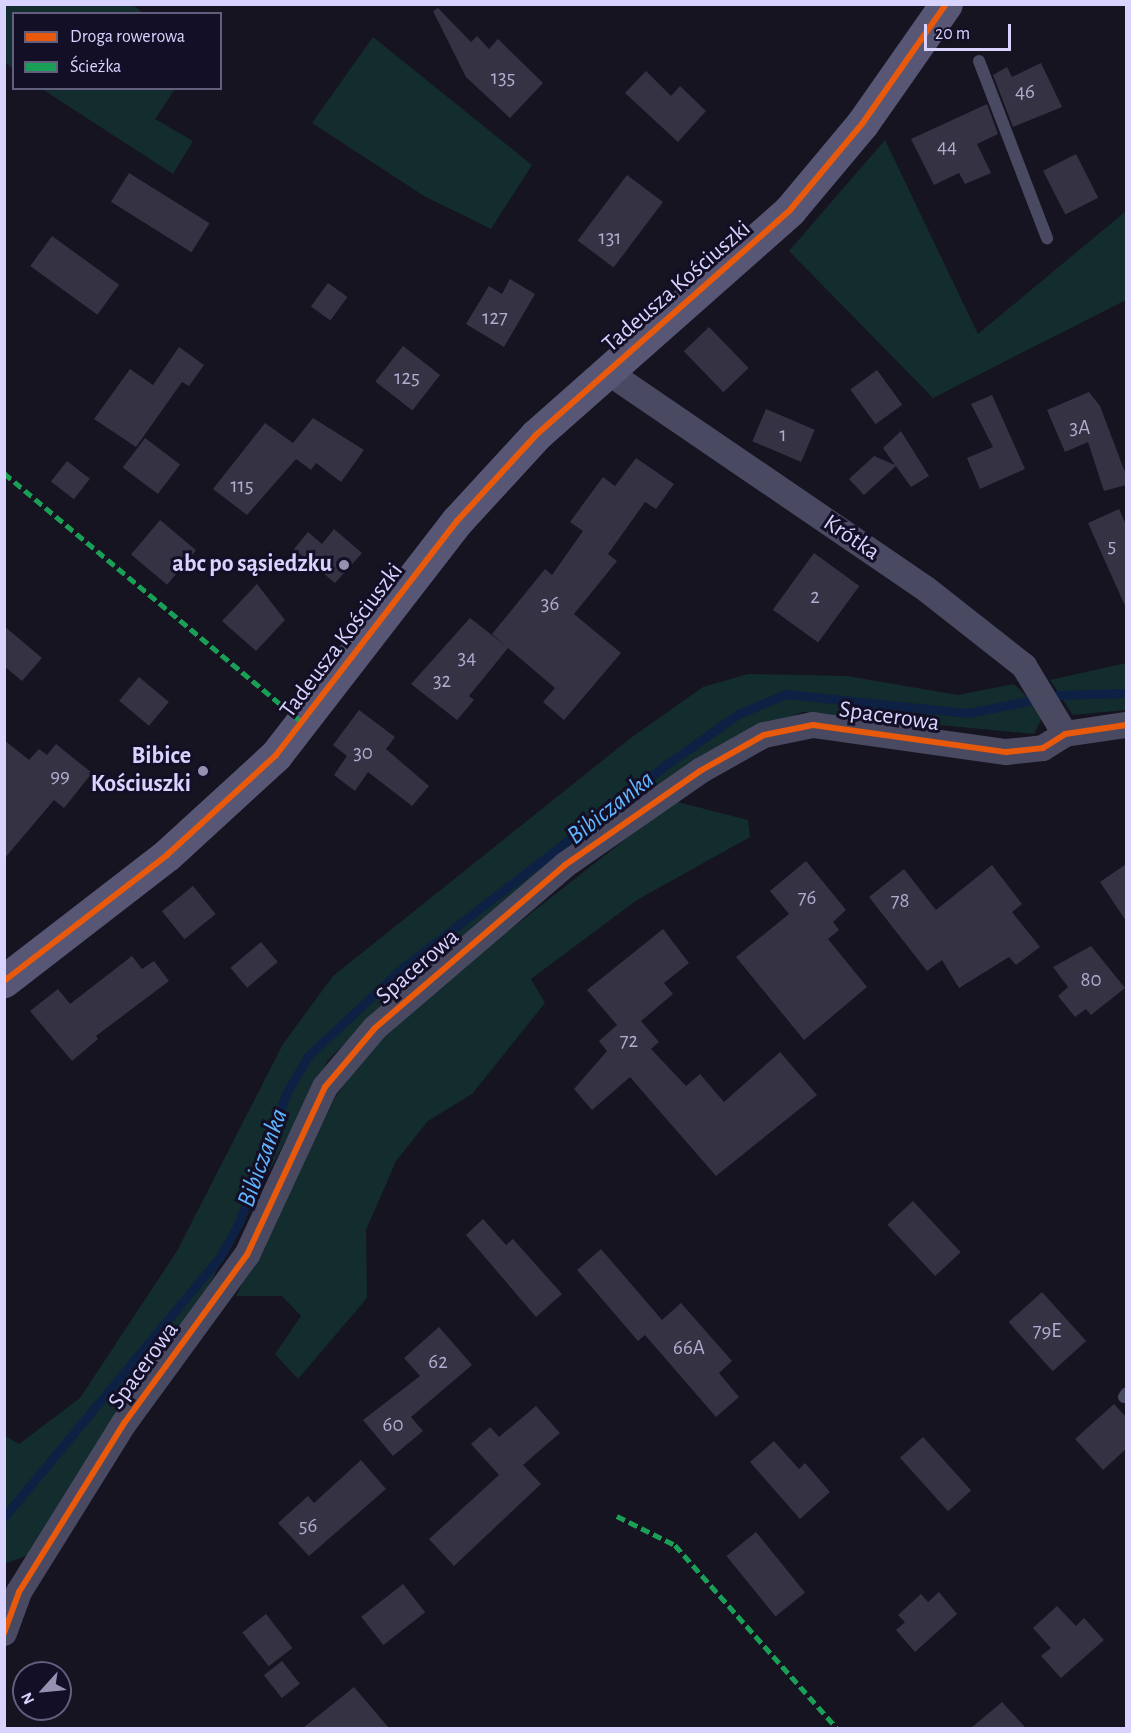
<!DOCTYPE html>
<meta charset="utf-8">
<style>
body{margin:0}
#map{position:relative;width:1131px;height:1733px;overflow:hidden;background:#161421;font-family:"Alegreya Sans",sans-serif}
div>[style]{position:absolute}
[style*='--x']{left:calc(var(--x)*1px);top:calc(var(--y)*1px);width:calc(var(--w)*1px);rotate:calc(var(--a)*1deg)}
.green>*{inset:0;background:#132c2d}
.stream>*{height:9px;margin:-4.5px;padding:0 4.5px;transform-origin:4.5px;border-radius:4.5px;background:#0d2144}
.building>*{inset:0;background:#343243;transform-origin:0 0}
.lane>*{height:12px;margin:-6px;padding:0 6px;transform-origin:6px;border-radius:6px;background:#4a4962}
.street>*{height:26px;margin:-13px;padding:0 13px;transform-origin:13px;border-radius:13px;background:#4a4962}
.secondary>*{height:33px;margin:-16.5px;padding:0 16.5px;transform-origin:16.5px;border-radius:16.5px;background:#575674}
.quiet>*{height:4.5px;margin-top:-2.25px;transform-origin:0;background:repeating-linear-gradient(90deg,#1a9f57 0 9px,transparent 0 13.5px)}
.cycleway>*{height:6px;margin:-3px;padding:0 3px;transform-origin:3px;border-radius:3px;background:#e8590c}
.dots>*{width:16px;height:16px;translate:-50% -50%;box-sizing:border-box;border:3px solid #130f26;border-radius:50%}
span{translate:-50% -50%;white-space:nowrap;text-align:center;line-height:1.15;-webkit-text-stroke:6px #130f26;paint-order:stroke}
.number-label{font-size:21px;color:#b0acd0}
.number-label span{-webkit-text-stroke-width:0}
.street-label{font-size:24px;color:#d9d4ff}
.poi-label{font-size:24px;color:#d9d4ff;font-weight:700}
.right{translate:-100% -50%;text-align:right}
.water-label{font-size:26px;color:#62b6ff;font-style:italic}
.frame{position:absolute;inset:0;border:6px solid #d9d4ff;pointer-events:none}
.legend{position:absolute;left:12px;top:12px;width:210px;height:78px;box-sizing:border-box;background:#130f26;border:2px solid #625e7d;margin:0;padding:8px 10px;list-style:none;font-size:18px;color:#d9d4ff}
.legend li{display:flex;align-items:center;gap:12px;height:30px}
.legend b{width:30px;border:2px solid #625e7d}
.north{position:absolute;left:12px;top:1661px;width:60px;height:60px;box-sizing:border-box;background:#130f26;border:2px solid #625e7d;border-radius:50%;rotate:243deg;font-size:16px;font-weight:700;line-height:24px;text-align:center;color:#d9d4ff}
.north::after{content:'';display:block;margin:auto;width:21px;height:27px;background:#9591b1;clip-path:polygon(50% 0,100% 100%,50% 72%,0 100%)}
.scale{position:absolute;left:924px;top:24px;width:87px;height:27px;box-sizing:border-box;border:3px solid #d9d4ff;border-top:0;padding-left:8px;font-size:18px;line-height:21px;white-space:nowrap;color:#d9d4ff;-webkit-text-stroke:4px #130f26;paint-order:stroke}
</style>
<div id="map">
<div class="green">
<div style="clip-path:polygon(5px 4px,133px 5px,143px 13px,14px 14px,13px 69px,5px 62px)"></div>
<div style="clip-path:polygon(373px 37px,532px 165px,491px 229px,424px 196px,312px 123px)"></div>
<div style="clip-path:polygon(42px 89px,175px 89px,155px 119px,193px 141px,173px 174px)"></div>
<div style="clip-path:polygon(885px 140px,978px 334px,1126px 211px,1126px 300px,933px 398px,789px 251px)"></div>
<div style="clip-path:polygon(1126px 663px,1126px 710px,1073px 715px,1050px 680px)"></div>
<div style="clip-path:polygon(748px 674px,847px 676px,958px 695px,1014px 684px,1044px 714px,1034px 734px,803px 712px,754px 729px,372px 1017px,328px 1060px,209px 1285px,96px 1445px,33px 1553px,4px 1564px,4px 1435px,19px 1444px,80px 1398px,177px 1251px,283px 1044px,333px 976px,632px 737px,703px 687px)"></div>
<div style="clip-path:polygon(674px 801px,748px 820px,750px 837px,637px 900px,531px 979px,545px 1003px,472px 1094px,428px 1121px,396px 1161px,366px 1230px,367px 1298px,298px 1379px,275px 1354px,301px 1316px,282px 1296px,236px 1296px,336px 1096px,387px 1026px)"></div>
</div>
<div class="stream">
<div style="--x:4;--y:1517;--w:338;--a:-50.3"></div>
<div style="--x:220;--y:1257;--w:39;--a:-61"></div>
<div style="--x:239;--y:1223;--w:140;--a:-69.9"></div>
<div style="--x:287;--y:1092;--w:42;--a:-59.7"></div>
<div style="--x:308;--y:1056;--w:132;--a:-42.9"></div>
<div style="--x:405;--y:966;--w:326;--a:-37.6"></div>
<div style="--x:663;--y:767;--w:92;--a:-35.2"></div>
<div style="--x:738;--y:714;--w:52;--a:-22.6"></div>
<div style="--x:786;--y:694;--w:183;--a:6"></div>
<div style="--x:968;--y:713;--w:92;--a:-11.3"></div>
<div style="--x:1058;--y:695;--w:68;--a:-1.7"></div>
</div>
<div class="building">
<div style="clip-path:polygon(438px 8px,471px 42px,477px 36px,489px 49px,498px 39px,543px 83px,510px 118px,466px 77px,433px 11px)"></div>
<div style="clip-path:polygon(1041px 63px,1062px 107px,1013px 127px,993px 75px,1007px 67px,1012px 77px)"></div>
<div style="clip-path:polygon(646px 71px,671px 96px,680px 86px,706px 111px,678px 142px,625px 93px)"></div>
<div style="clip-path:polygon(987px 104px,998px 134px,977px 144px,991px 173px,965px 184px,959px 173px,934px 185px,911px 139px)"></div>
<div style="left:1076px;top:154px;width:49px;height:37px;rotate:63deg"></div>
<div style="left:129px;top:173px;width:95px;height:34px;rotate:32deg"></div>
<div style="left:627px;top:175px;width:45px;height:82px;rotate:37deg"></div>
<div style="left:52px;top:236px;width:83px;height:37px;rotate:36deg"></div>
<div style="clip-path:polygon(510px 279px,535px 294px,504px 347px,466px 324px,489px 286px,502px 294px)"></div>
<div style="left:328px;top:283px;width:24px;height:29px;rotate:36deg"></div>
<div style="left:709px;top:327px;width:57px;height:35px;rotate:46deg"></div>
<div style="left:403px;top:346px;width:47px;height:45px;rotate:38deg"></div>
<div style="clip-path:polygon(179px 347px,204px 365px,189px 386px,182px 382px,136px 447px,94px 419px,130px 369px,153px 385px)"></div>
<div style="left:877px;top:370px;width:43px;height:33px;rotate:54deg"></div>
<div style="clip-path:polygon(1089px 392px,1100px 406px,1126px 475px,1126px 485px,1104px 491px,1088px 442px,1065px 452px,1047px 410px)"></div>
<div style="clip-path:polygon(992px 395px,1025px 469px,980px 489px,967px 458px,993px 447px,971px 404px)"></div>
<div style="left:766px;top:409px;width:53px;height:35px;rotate:23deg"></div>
<div style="clip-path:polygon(313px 418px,364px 450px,341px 482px,316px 463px,311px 470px,296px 459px,247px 515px,213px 489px,265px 423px,293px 443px)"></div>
<div style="clip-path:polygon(901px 431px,929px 476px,911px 487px,896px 466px,864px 495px,849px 479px,874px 456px,895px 465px,883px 448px)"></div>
<div style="left:145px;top:438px;width:44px;height:37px;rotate:37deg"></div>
<div style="clip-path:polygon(636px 458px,674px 484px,656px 509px,645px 502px,608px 554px,617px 561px,574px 614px,621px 653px,564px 720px,543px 702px,555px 688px,508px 648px,469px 696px,474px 700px,457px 720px,411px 684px,470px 618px,506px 646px,492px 634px,545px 569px,552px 575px,583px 531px,570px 522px,603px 477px,615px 486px)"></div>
<div style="left:67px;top:461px;width:29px;height:26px;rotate:38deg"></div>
<div style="clip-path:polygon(1119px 509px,1126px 525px,1126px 608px,1088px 523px)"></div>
<div style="left:160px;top:520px;width:47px;height:45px;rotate:40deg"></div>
<div style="clip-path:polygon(334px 529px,362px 553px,335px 583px,294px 549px,308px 532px,322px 544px)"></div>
<div style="left:814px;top:553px;width:56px;height:70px;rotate:36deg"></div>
<div style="clip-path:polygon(257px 584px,285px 620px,256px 651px,222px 621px)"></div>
<div style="clip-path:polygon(4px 626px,42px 658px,22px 681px,4px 666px)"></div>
<div style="left:139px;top:677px;width:39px;height:31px;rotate:40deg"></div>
<div style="clip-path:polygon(359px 710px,395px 737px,386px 749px,429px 786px,412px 806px,368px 772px,355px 791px,334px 775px,347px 756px,333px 745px)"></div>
<div style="clip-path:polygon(4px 740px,29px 760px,39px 749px,47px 755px,56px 744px,92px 773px,64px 808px,54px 800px,4px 859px)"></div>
<div style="clip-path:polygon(806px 861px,846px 910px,833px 922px,839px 930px,828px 939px,867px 987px,804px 1040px,736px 957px,789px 914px,770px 891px)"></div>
<div style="clip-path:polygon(1126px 864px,1126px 921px,1100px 882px)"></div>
<div style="clip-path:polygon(992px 865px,1022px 904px,1012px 912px,1040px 947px,1016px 965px,1009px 957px,959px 988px,942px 960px,927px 971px,869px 897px,904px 869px,936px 910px)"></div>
<div style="left:193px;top:886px;width:36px;height:40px;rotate:51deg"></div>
<div style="clip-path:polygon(663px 929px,689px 963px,664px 983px,673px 994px,641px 1021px,659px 1042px,651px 1049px,686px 1086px,700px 1074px,724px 1102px,780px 1052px,817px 1095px,716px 1176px,630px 1077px,592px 1110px,574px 1089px,607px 1051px,599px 1041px,617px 1025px,587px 990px)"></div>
<div style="left:261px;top:942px;width:26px;height:40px;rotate:50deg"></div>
<div style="clip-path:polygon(1091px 946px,1125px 988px,1091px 1015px,1086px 1009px,1075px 1017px,1058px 996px,1068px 987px,1053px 967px)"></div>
<div style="clip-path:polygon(132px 956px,142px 969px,154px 961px,169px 981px,96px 1036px,98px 1039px,72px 1061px,30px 1011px,58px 989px,70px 1004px)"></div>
<div style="left:913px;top:1201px;width:70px;height:35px;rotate:47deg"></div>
<div style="clip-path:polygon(483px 1219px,506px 1245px,513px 1239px,562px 1294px,536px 1317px,466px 1235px)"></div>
<div style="clip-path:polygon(601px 1249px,662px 1320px,681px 1303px,732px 1361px,719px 1373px,739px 1397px,716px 1417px,645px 1335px,638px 1341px,577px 1270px)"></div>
<div style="left:1042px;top:1292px;width:66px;height:45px;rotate:48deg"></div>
<div style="clip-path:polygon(439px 1327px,472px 1365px,411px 1417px,423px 1431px,393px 1456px,363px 1420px,420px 1376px,404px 1358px)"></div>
<div style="clip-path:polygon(1114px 1404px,1126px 1417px,1126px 1449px,1103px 1470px,1075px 1439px)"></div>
<div style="clip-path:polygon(536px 1406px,560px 1433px,523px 1465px,541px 1484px,454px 1566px,429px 1539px,499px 1475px,471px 1444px,490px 1427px,499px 1437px)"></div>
<div style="left:923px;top:1437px;width:72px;height:31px;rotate:48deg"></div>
<div style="clip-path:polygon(774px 1441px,799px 1469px,805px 1463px,830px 1492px,800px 1519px,750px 1462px)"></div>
<div style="clip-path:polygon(361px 1460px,386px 1489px,309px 1556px,278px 1523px,308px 1496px,314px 1503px)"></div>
<div style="left:756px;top:1532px;width:78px;height:38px;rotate:51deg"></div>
<div style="left:403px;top:1584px;width:36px;height:53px;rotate:52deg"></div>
<div style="clip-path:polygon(939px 1592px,957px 1614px,915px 1652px,896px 1630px,905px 1622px,898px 1615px,921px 1594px,928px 1602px)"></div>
<div style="clip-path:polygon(1057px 1606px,1076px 1626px,1084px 1618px,1104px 1640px,1061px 1678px,1041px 1656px,1051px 1648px,1033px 1628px)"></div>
<div style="left:266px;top:1614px;width:43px;height:30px;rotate:52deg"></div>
<div style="left:282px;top:1661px;width:29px;height:23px;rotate:52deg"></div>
<div style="clip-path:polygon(354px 1687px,389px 1728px,303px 1728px)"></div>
<div style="clip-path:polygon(1002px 1702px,1026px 1728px,971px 1728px)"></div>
</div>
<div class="lane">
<div style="--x:979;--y:61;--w:190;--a:69"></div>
<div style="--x:1124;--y:1397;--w:4;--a:-56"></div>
</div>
<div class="street">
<div style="--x:608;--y:372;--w:385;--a:34.3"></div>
<div style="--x:926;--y:589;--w:125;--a:38.2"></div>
<div style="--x:1024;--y:666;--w:79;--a:58.9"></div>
<div style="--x:4;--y:1633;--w:44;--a:-69.9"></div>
<div style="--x:19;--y:1592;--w:200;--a:-58.1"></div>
<div style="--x:125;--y:1422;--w:207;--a:-53.9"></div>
<div style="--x:247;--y:1255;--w:185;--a:-65.1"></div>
<div style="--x:325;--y:1087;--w:77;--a:-49.7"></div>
<div style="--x:375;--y:1028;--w:250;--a:-40.6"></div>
<div style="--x:565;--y:865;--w:165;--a:-34.8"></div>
<div style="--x:700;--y:771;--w:73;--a:-29.4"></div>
<div style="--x:764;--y:735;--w:50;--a:-11.5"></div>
<div style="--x:813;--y:725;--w:195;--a:8"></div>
<div style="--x:1006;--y:752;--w:37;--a:-6"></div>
<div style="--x:1043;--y:748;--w:26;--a:-32"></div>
<div style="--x:1065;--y:734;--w:62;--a:-8.4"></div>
</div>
<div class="secondary">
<div style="--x:4;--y:981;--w:206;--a:-37.7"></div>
<div style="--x:167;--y:855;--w:148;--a:-42.5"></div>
<div style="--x:276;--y:755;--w:296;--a:-52.3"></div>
<div style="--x:457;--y:521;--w:117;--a:-47.4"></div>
<div style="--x:536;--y:435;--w:339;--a:-41.5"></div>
<div style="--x:790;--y:210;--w:112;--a:-50.1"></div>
<div style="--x:862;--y:124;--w:146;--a:-55"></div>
</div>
<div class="quiet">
<div style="--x:4;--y:473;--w:390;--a:39.9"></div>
<div style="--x:617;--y:1516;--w:65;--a:26.6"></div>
<div style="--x:675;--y:1545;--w:244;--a:48.5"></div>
</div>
<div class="cycleway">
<div style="--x:4;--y:981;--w:206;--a:-37.7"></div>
<div style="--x:167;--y:855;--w:148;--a:-42.5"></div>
<div style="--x:276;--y:755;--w:296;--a:-52.3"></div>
<div style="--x:457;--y:521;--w:117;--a:-47.4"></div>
<div style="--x:536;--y:435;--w:339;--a:-41.5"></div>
<div style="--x:790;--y:210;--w:112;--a:-50.1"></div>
<div style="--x:862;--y:124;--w:146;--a:-55"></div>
<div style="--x:4;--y:1633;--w:44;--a:-69.9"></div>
<div style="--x:19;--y:1592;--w:200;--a:-58.1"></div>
<div style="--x:125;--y:1422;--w:207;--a:-53.9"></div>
<div style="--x:247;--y:1255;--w:185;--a:-65.1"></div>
<div style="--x:325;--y:1087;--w:77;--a:-49.7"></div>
<div style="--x:375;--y:1028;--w:250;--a:-40.6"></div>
<div style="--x:565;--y:865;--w:165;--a:-34.8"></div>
<div style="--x:700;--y:771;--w:73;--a:-29.4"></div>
<div style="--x:764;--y:735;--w:50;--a:-11.5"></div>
<div style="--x:813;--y:725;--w:195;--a:8"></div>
<div style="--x:1006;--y:752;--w:37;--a:-6"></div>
<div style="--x:1043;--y:748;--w:26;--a:-32"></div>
<div style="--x:1065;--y:734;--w:62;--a:-8.4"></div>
</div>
<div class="dots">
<div style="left:344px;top:565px;background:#9591b1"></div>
<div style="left:203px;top:771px;background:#9591b1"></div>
</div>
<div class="number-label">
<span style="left:503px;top:78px">135</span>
<span style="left:1025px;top:92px">46</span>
<span style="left:947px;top:147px">44</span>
<span style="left:610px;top:238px">131</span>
<span style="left:495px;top:318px">127</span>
<span style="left:407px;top:378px">125</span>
<span style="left:1080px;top:428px">3A</span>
<span style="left:783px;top:435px">1</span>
<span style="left:242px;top:486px">115</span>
<span style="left:1112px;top:546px">5</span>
<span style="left:815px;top:597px">2</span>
<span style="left:550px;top:604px">36</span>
<span style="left:467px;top:658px">34</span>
<span style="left:442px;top:681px">32</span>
<span style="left:363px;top:753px">30</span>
<span style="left:60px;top:776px">99</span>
<span style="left:807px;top:898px">76</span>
<span style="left:900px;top:901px">78</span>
<span style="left:1091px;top:980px">80</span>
<span style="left:629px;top:1041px">72</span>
<span style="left:1047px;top:1331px">79E</span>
<span style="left:689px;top:1348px">66A</span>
<span style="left:438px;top:1362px">62</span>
<span style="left:393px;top:1425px">60</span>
<span style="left:308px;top:1526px">56</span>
</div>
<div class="street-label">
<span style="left:677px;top:287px;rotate:-41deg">Tadeusza Kościuszki</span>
<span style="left:851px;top:538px;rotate:34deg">Krótka</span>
<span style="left:342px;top:641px;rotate:-53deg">Tadeusza Kościuszki</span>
<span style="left:889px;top:717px;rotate:8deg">Spacerowa</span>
<span style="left:418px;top:967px;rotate:-41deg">Spacerowa</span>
<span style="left:144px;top:1366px;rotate:-54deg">Spacerowa</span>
</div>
<div class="poi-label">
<span class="right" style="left:332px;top:565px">abc po sąsiedzku</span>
<span class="right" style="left:191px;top:771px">Bibice<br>Kościuszki</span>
</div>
<div class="water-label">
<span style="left:611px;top:808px;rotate:-38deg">Bibiczanka</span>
<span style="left:263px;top:1158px;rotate:-70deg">Bibiczanka</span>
</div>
<div class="frame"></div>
<ul class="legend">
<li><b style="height:8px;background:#e8590c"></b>Droga rowerowa</li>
<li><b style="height:8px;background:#1a9f57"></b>Ścieżka</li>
</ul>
<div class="north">N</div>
<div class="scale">20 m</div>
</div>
